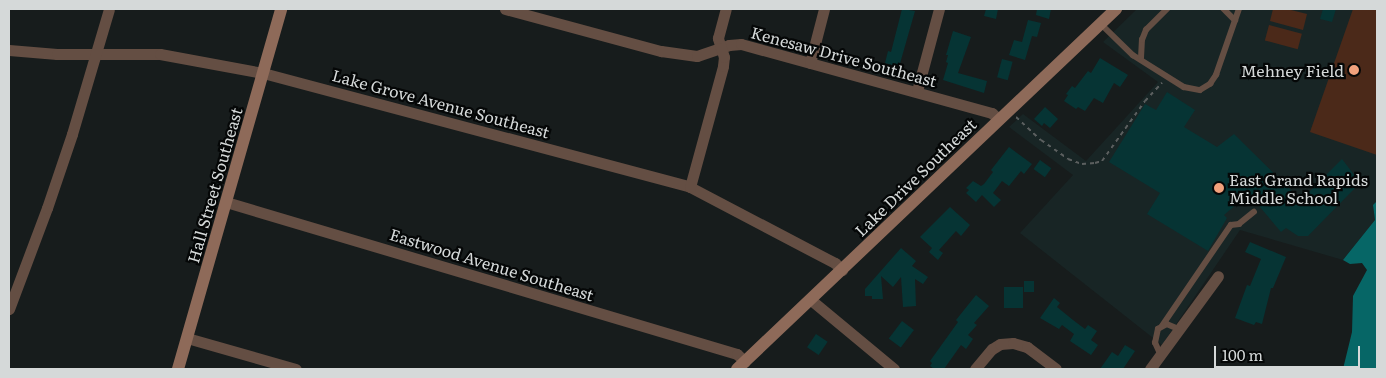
<!DOCTYPE html>
<style>
body{margin:0}
#map{position:relative;width:1386px;height:378px;overflow:hidden;background:#171c1c;font-family:Literata,serif}
div>[style]{position:absolute}
[style*='--x']{left:calc(var(--x)*1px);top:calc(var(--y)*1px);width:calc(var(--w)*1px);rotate:calc(var(--a)*1deg)}
.built>*{inset:0;background:#182525}
.green>*{inset:0;background:#4b2919;transform-origin:0 0}
.water>*{inset:0;background:#066666}
.building>*{inset:0;background:#063434;transform-origin:0 0}
.path>*{height:2px;margin-top:-1px;transform-origin:0;background:repeating-linear-gradient(90deg,#5b5f5f 0 4px,transparent 0 8px)}
.lane>*{height:5.5px;margin:-2.75px;padding:0 2.75px;transform-origin:2.75px;border-radius:2.75px;background:#644e43}
.street>*{height:11px;margin:-5.5px;padding:0 5.5px;transform-origin:5.5px;border-radius:5.5px;background:#644e43}
.secondary>*{height:12px;margin:-6px;padding:0 6px;transform-origin:6px;border-radius:6px;background:#8e6a59}
.dots>*{width:14px;height:14px;translate:-50% -50%;box-sizing:border-box;border:2px solid #050707;border-radius:50%}
span{translate:-50% -50%;white-space:nowrap;text-align:center;line-height:1.15;-webkit-text-stroke:4.5px #050707;paint-order:stroke}
.street-label{font-size:16px;color:#d5d9d9}
.poi-label{font-size:16px;color:#d5d9d9}
.right{translate:-100% -50%;text-align:right}
.left{translate:0 -50%;text-align:left}
.frame{position:absolute;inset:0;border:10px solid #d5d9d9;pointer-events:none}
.scale{position:absolute;left:1214px;top:346px;width:146px;height:22px;box-sizing:border-box;border:2px solid #d5d9d9;border-top:0;padding-left:6px;font-size:15px;line-height:18px;white-space:nowrap;color:#d5d9d9;-webkit-text-stroke:4px #050707;paint-order:stroke}
</style>
<div id="map">
<div class="built">
<div style="clip-path:polygon(1137px 9px,1377px 9px,1377px 201px,1373px 205px,1375px 220px,1343px 260px,1240px 230px,1162px 345px,1020px 233px,1073px 175px,1009px 127px,1023px 114px,1086px 161px,1158px 82px,1103px 42px)"></div>
</div>
<div class="green">
<div style="clip-path:polygon(1273px 9px,1287px 9px,1307px 14px,1303px 30px,1270px 21px)"></div>
<div style="clip-path:polygon(1353px 9px,1377px 9px,1377px 155px,1310px 132px)"></div>
<div style="left:1269px;top:25px;width:34px;height:16px;rotate:15deg"></div>
</div>
<div class="water">
<div style="clip-path:polygon(1377px 201px,1377px 369px,1343px 369px,1352px 332px,1353px 296px,1367px 270px,1362px 263px,1350px 264px,1343px 260px,1375px 220px,1373px 205px)"></div>
</div>
<div class="building">
<div style="clip-path:polygon(902px 9px,915px 11px,899px 67px,885px 63px,888px 51px,891px 52px)"></div>
<div style="clip-path:polygon(986px 9px,998px 9px,996px 19px,984px 16px)"></div>
<div style="clip-path:polygon(1037px 9px,1051px 9px,1049px 19px,1036px 15px)"></div>
<div style="clip-path:polygon(1323px 9px,1336px 9px,1332px 22px,1320px 19px)"></div>
<div style="clip-path:polygon(1028px 20px,1041px 23px,1037px 37px,1032px 36px,1025px 60px,1009px 55px,1014px 40px,1022px 42px)"></div>
<div style="clip-path:polygon(953px 31px,971px 37px,958px 73px,987px 81px,984px 93px,943px 80px,948px 63px,946px 62px,948px 55px,946px 55px)"></div>
<div style="clip-path:polygon(1100px 58px,1128px 75px,1120px 87px,1114px 83px,1103px 103px,1094px 98px,1085px 111px,1078px 107px,1076px 109px,1064px 101px,1068px 95px,1066px 94px,1072px 86px,1075px 88px,1088px 71px,1091px 73px)"></div>
<div style="left:1002px;top:59px;width:11px;height:19px;rotate:15deg"></div>
<div style="clip-path:polygon(1167px 92px,1195px 110px,1184px 127px,1217px 147px,1234px 134px,1301px 200px,1342px 159px,1355px 176px,1354px 183px,1357px 186px,1308px 236px,1298px 236px,1286px 228px,1281px 232px,1254px 200px,1247px 195px,1224px 215px,1227px 218px,1208px 251px,1147px 214px,1160px 193px,1109px 162px,1145px 104px,1156px 110px)"></div>
<div style="clip-path:polygon(1045px 107px,1058px 119px,1050px 128px,1044px 123px,1042px 126px,1034px 119px)"></div>
<div style="clip-path:polygon(1009px 147px,1032px 164px,1024px 174px,1021px 171px,1009px 186px,1002px 181px,993px 193px,1001px 200px,994px 207px,982px 195px,976px 202px,966px 193px,969px 190px,966px 188px,973px 181px,981px 186px,984px 184px,993px 172px,991px 170px)"></div>
<div style="left:1040px;top:160px;width:14px;height:11px;rotate:36deg"></div>
<div style="clip-path:polygon(950px 207px,970px 225px,961px 236px,956px 231px,939px 250px,943px 253px,938px 260px,929px 252px,932px 248px,920px 237px)"></div>
<div style="clip-path:polygon(1250px 242px,1286px 257px,1273px 288px,1271px 288px,1262px 324px,1256px 322px,1254px 325px,1235px 318px,1247px 285px,1250px 286px,1261px 259px,1245px 252px)"></div>
<div style="clip-path:polygon(901px 248px,916px 261px,912px 266px,928px 277px,923px 284px,915px 279px,916px 306px,903px 307px,901px 277px,893px 287px,881px 276px,883px 299px,872px 299px,872px 296px,865px 296px,865px 289px)"></div>
<div style="left:1024px;top:281px;width:10px;height:11px"></div>
<div style="left:1004px;top:287px;width:19px;height:21px"></div>
<div style="clip-path:polygon(976px 295px,989px 306px,974px 323px,977px 325px,968px 335px,973px 339px,966px 349px,961px 345px,944px 369px,934px 369px,930px 366px,932px 363px,930px 361px,958px 322px,956px 320px)"></div>
<div style="clip-path:polygon(1054px 298px,1060px 303px,1057px 307px,1073px 320px,1085px 329px,1088px 325px,1097px 331px,1091px 340px,1098px 345px,1091px 355px,1070px 341px,1074px 334px,1062px 325px,1059px 329px,1040px 318px)"></div>
<div style="left:902px;top:321px;width:15px;height:22px;rotate:37deg"></div>
<div style="left:816px;top:334px;width:14px;height:16px;rotate:34deg"></div>
<div style="clip-path:polygon(1125px 345px,1135px 351px,1123px 369px,1100px 369px,1112px 352px,1118px 356px)"></div>
</div>
<div class="path">
<div style="--x:1016;--y:117;--w:34;--a:43"></div>
<div style="--x:1041;--y:140;--w:33;--a:35"></div>
<div style="--x:1068;--y:159;--w:15;--a:20"></div>
<div style="--x:1082;--y:164;--w:13;--a:-4"></div>
<div style="--x:1095;--y:163;--w:7;--a:-16"></div>
<div style="--x:1102;--y:161;--w:74;--a:-54.4"></div>
<div style="--x:1145;--y:101;--w:25;--a:-47"></div>
</div>
<div class="lane">
<div style="--x:1224;--y:9;--w:16;--a:45"></div>
<div style="--x:1100;--y:23;--w:46;--a:44.1"></div>
<div style="--x:1133;--y:55;--w:60;--a:32.1"></div>
<div style="--x:1184;--y:87;--w:16;--a:11"></div>
<div style="--x:1200;--y:90;--w:12;--a:-31"></div>
<div style="--x:1210;--y:84;--w:11;--a:-56"></div>
<div style="--x:1216;--y:75;--w:70;--a:-70.8"></div>
<div style="--x:1141;--y:58;--w:18;--a:-87"></div>
<div style="--x:1142;--y:40;--w:11;--a:-68"></div>
<div style="--x:1146;--y:30;--w:30;--a:-45"></div>
<div style="--x:1162;--y:326;--w:122;--a:-55.7"></div>
<div style="--x:1231;--y:225;--w:8;--a:-7"></div>
<div style="--x:1239;--y:224;--w:19;--a:-39"></div>
<div style="--x:1160;--y:354;--w:12;--a:-114"></div>
<div style="--x:1155;--y:343;--w:14;--a:-78"></div>
<div style="--x:1158;--y:329;--w:10;--a:-29"></div>
<div style="--x:1167;--y:324;--w:13;--a:23"></div>
</div>
<div class="street">
<div style="--x:505;--y:9;--w:162;--a:15.1"></div>
<div style="--x:661;--y:51;--w:36;--a:8"></div>
<div style="--x:697;--y:56;--w:34;--a:-19"></div>
<div style="--x:729;--y:45;--w:12;--a:-5"></div>
<div style="--x:741;--y:44;--w:260;--a:15.4"></div>
<div style="--x:992;--y:113;--w:8;--a:45"></div>
<div style="--x:9;--y:50;--w:48;--a:4.8"></div>
<div style="--x:57;--y:54;--w:103;--a:0"></div>
<div style="--x:160;--y:54;--w:105;--a:10.5"></div>
<div style="--x:263;--y:73;--w:442;--a:14.9"></div>
<div style="--x:690;--y:187;--w:164;--a:27.7"></div>
<div style="--x:835;--y:263;--w:10;--a:45"></div>
<div style="--x:810;--y:63;--w:56;--a:-75.5"></div>
<div style="--x:917;--y:91;--w:85;--a:-75"></div>
<div style="--x:690;--y:187;--w:125;--a:-74.7"></div>
<div style="--x:723;--y:66;--w:9;--a:-84"></div>
<div style="--x:724;--y:57;--w:20;--a:-108"></div>
<div style="--x:718;--y:38;--w:30;--a:-75"></div>
<div style="--x:226;--y:202;--w:533;--a:16.57"></div>
<div style="--x:737;--y:354;--w:11;--a:45"></div>
<div style="--x:811;--y:300;--w:108;--a:39.7"></div>
<div style="--x:9;--y:309;--w:108;--a:-69.4"></div>
<div style="--x:47;--y:208;--w:78;--a:-71.3"></div>
<div style="--x:72;--y:134;--w:130;--a:-73.5"></div>
<div style="--x:187;--y:338;--w:113;--a:15.9"></div>
<div style="--x:975;--y:369;--w:26;--a:-50"></div>
<div style="--x:992;--y:349;--w:9;--a:-32"></div>
<div style="--x:1000;--y:344;--w:13;--a:-4"></div>
<div style="--x:1013;--y:343;--w:15;--a:16"></div>
<div style="--x:1027;--y:347;--w:36;--a:37"></div>
<div style="--x:1150;--y:369;--w:115;--a:-53.8"></div>
</div>
<div class="secondary">
<div style="--x:178;--y:369;--w:374;--a:-74"></div>
<div style="--x:737;--y:369;--w:523;--a:-43.53"></div>
</div>
<div class="dots">
<div style="left:1354px;top:70px;background:#f1a17c"></div>
<div style="left:1219px;top:188px;background:#f1a17c"></div>
</div>
<div class="street-label">
<span style="left:844px;top:56px;rotate:15deg">Kenesaw Drive Southeast</span>
<span style="left:441px;top:103px;rotate:15deg">Lake Grove Avenue Southeast</span>
<span style="left:915px;top:177px;rotate:-44deg">Lake Drive Southeast</span>
<span style="left:214px;top:185px;rotate:-74deg">Hall Street Southeast</span>
<span style="left:492px;top:264px;rotate:17deg">Eastwood Avenue Southeast</span>
</div>
<div class="poi-label">
<span class="right" style="left:1344px;top:70px">Mehney Field</span>
<span class="left" style="left:1229px;top:188px">East Grand Rapids<br>Middle School</span>
</div>
<div class="frame"></div>
<div class="scale">100 m</div>
</div>
